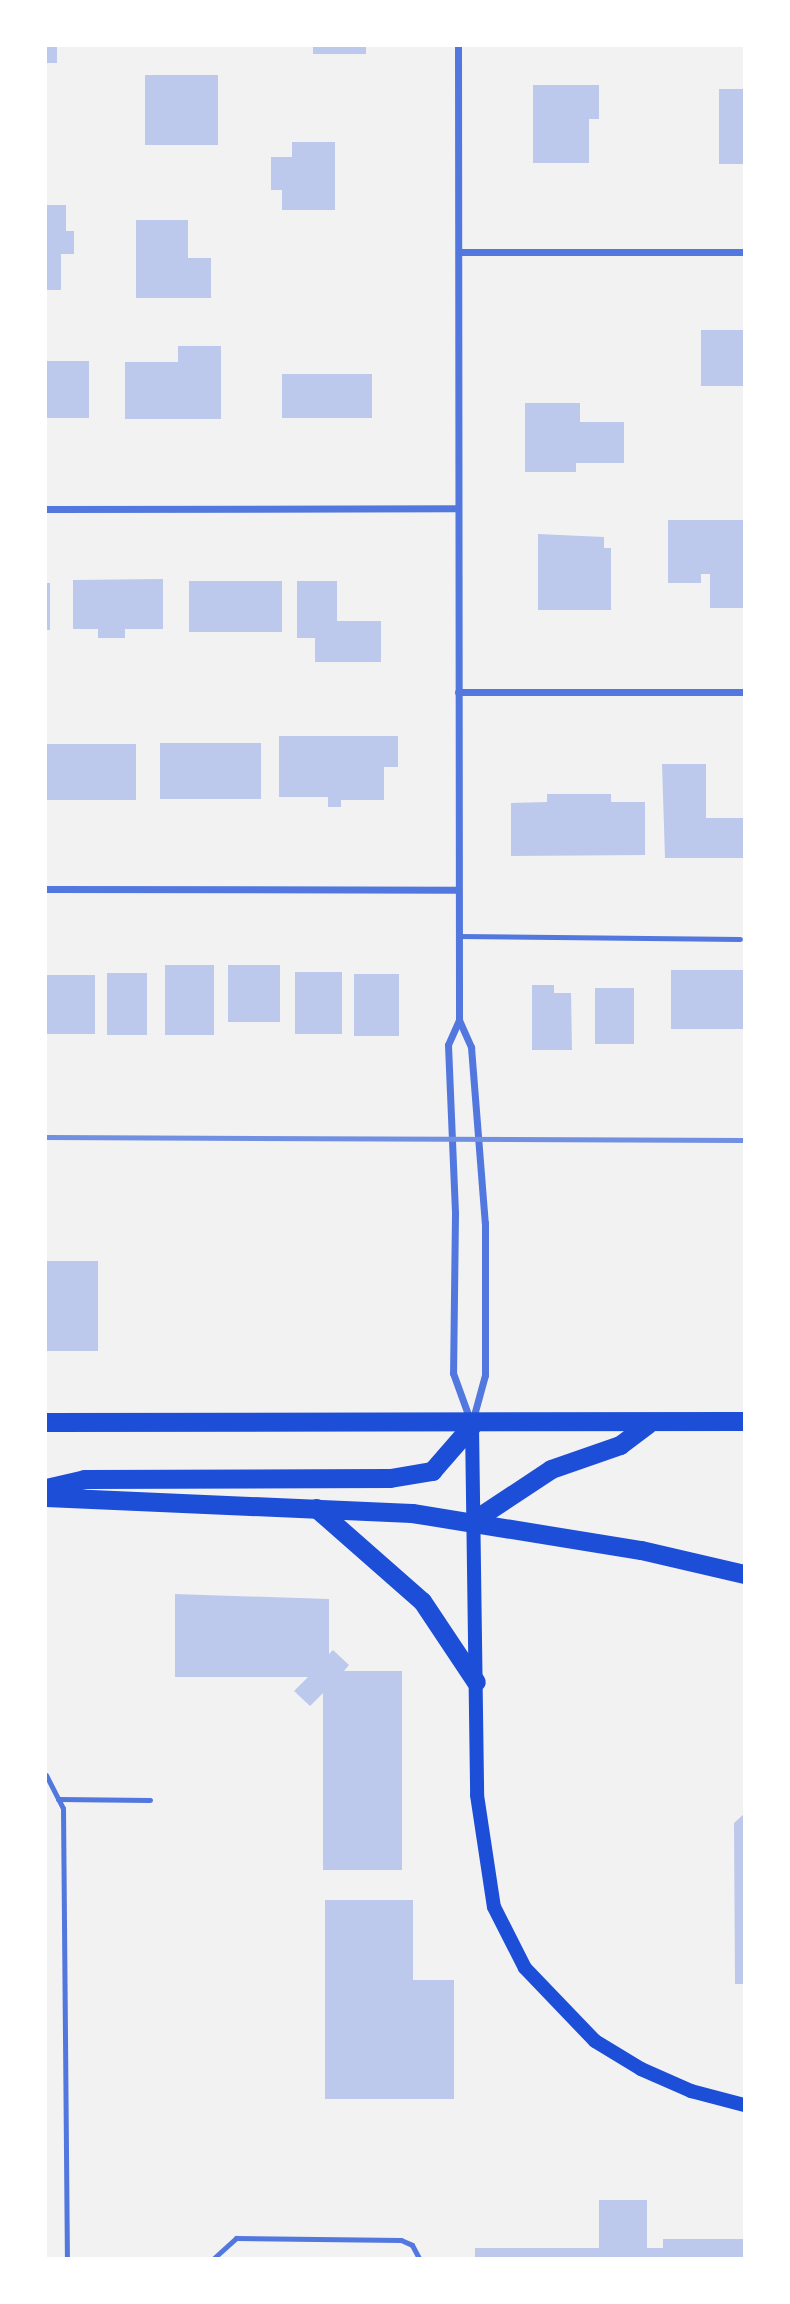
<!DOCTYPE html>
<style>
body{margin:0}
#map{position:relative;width:790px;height:2304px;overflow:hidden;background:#f2f2f2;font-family:Mulish,sans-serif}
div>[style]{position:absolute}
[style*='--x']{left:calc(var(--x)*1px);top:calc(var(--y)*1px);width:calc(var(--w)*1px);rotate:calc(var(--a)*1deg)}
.building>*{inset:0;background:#bdc9ec;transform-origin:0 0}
.service>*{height:5px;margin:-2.5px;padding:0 2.5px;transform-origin:2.5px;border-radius:2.5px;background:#5277de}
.minor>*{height:7px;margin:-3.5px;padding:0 3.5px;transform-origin:3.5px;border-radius:3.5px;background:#5277de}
.secondary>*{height:14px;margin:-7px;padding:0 7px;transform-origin:7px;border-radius:7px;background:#1d4ed8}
.trunk>*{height:19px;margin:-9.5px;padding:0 9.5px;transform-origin:9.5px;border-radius:9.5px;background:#1d4ed8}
.rail>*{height:5px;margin:-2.5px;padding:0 2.5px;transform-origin:2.5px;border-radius:2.5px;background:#7290e2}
span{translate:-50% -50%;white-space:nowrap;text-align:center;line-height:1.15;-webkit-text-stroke:5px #fff;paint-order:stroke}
.frame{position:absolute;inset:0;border:47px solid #fff;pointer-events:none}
</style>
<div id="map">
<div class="building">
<div style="left:46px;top:46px;width:11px;height:17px"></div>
<div style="left:313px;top:46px;width:53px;height:8px"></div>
<div style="left:145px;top:75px;width:73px;height:70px"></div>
<div style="clip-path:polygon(533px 85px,599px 85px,599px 119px,589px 119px,589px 163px,533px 163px)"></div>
<div style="left:719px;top:89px;width:25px;height:75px"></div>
<div style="clip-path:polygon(292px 142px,335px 142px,335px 210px,282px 210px,282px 190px,271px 190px,271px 157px,292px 157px)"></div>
<div style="clip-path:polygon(46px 205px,66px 205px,66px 231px,74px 231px,74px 254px,61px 254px,61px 290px,46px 290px)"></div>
<div style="clip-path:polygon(136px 220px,188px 220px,188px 258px,211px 258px,211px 298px,136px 298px)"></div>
<div style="left:701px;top:330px;width:43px;height:56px"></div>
<div style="clip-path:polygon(178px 346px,221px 346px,221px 419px,125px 419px,125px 362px,178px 362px)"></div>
<div style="left:46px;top:361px;width:43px;height:57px"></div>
<div style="left:282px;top:374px;width:90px;height:44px"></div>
<div style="clip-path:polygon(525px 403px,580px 403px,580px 422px,624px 422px,624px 463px,576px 463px,576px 472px,525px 472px)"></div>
<div style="clip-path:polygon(668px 520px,744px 520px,744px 608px,710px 608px,710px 574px,701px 574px,701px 583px,668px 583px)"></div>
<div style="clip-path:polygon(538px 534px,604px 537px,604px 548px,611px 548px,611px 610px,538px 610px)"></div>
<div style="clip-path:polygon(163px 579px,163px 629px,125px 629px,125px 638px,98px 638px,98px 629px,73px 629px,73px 580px)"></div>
<div style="left:189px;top:581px;width:93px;height:51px"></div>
<div style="clip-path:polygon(297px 581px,337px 581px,337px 621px,381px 621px,381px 662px,315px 662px,315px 638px,297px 638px)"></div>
<div style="left:46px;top:583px;width:4px;height:47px"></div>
<div style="clip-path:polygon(279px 736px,398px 736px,398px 767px,384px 767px,384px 800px,341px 800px,341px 807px,328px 807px,328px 797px,279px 797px)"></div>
<div style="left:160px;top:743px;width:101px;height:56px"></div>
<div style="left:46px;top:744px;width:90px;height:56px"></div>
<div style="clip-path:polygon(662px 764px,706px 764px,706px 818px,744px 818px,744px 858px,665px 858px)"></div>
<div style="clip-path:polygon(547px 794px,611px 794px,611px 802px,645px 802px,645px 855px,511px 856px,511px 803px,547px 802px)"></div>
<div style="left:165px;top:965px;width:49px;height:70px"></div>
<div style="left:228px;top:965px;width:52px;height:57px"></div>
<div style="left:671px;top:970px;width:73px;height:59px"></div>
<div style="left:295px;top:972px;width:47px;height:62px"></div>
<div style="left:107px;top:973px;width:40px;height:62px"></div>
<div style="left:354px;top:974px;width:45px;height:62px"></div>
<div style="left:46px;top:975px;width:49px;height:59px"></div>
<div style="clip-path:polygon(532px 985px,554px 985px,554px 993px,571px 993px,572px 1050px,532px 1050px)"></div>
<div style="left:595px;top:988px;width:39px;height:56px"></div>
<div style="left:98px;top:1261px;width:90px;height:52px;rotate:90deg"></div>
<div style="clip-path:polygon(175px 1594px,329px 1599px,329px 1654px,333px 1650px,349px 1665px,344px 1671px,402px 1671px,402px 1870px,323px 1870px,323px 1693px,310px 1706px,294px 1691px,308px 1677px,175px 1677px)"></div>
<div style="clip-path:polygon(744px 1814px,744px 1984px,735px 1984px,734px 1823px)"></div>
<div style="clip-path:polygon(325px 1900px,413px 1900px,413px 1980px,454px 1980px,454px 2099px,325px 2099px)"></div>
<div style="clip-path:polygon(599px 2200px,647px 2200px,647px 2248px,663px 2248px,663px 2239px,744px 2239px,744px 2258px,475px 2258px,475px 2248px,599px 2248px)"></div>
</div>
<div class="service">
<div style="--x:458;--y:936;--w:282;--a:0.6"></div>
<div style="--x:46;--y:1775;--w:37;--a:63"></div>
<div style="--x:63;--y:1808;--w:450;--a:89.5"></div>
<div style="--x:58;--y:1799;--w:92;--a:0.6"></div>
<div style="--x:214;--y:2258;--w:30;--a:-42"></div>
<div style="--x:236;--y:2238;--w:165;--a:0.7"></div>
<div style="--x:401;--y:2240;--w:12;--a:24"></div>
<div style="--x:412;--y:2245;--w:15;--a:62"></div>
</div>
<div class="minor">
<div style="--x:458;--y:46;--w:974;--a:89.94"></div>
<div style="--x:459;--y:1020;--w:30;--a:66"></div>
<div style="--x:471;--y:1047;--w:177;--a:85.5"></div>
<div style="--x:485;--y:1223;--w:152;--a:90"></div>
<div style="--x:485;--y:1375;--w:46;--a:105.3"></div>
<div style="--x:459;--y:252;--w:285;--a:0"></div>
<div style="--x:46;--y:509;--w:412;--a:-0.1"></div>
<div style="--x:458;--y:692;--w:286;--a:0"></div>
<div style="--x:46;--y:889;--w:412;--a:0.1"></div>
<div style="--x:459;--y:1020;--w:27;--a:114"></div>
<div style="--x:448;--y:1045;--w:169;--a:87.6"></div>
<div style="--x:455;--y:1214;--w:159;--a:90.7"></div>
<div style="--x:453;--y:1373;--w:50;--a:70.1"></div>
</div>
<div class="secondary">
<div style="--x:472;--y:1425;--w:370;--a:89.2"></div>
<div style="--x:477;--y:1795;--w:113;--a:81.4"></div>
<div style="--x:494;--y:1907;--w:68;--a:63.1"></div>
<div style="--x:525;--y:1968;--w:101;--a:46.2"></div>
<div style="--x:595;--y:2041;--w:54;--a:31.3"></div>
<div style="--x:641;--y:2069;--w:55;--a:23.7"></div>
<div style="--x:691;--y:2091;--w:55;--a:14.8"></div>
</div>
<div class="trunk">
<div style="--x:46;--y:1422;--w:698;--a:-0.08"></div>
<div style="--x:46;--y:1488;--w:39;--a:-13"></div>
<div style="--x:84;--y:1479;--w:306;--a:-0.2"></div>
<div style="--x:390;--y:1478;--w:43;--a:-9.5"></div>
<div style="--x:432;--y:1471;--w:61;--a:-49"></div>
<div style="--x:46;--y:1497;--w:366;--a:2.5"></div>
<div style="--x:412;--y:1513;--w:232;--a:9.2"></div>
<div style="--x:641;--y:1550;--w:106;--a:13.1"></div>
<div style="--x:316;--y:1508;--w:141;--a:41.3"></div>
<div style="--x:422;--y:1601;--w:97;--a:56.3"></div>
<div style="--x:474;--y:1520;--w:92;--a:-33.5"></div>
<div style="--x:551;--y:1469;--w:73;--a:-19.2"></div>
<div style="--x:620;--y:1445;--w:35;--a:-37"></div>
</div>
<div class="rail">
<div style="--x:46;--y:1137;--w:698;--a:0.25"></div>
</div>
<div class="frame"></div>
</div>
